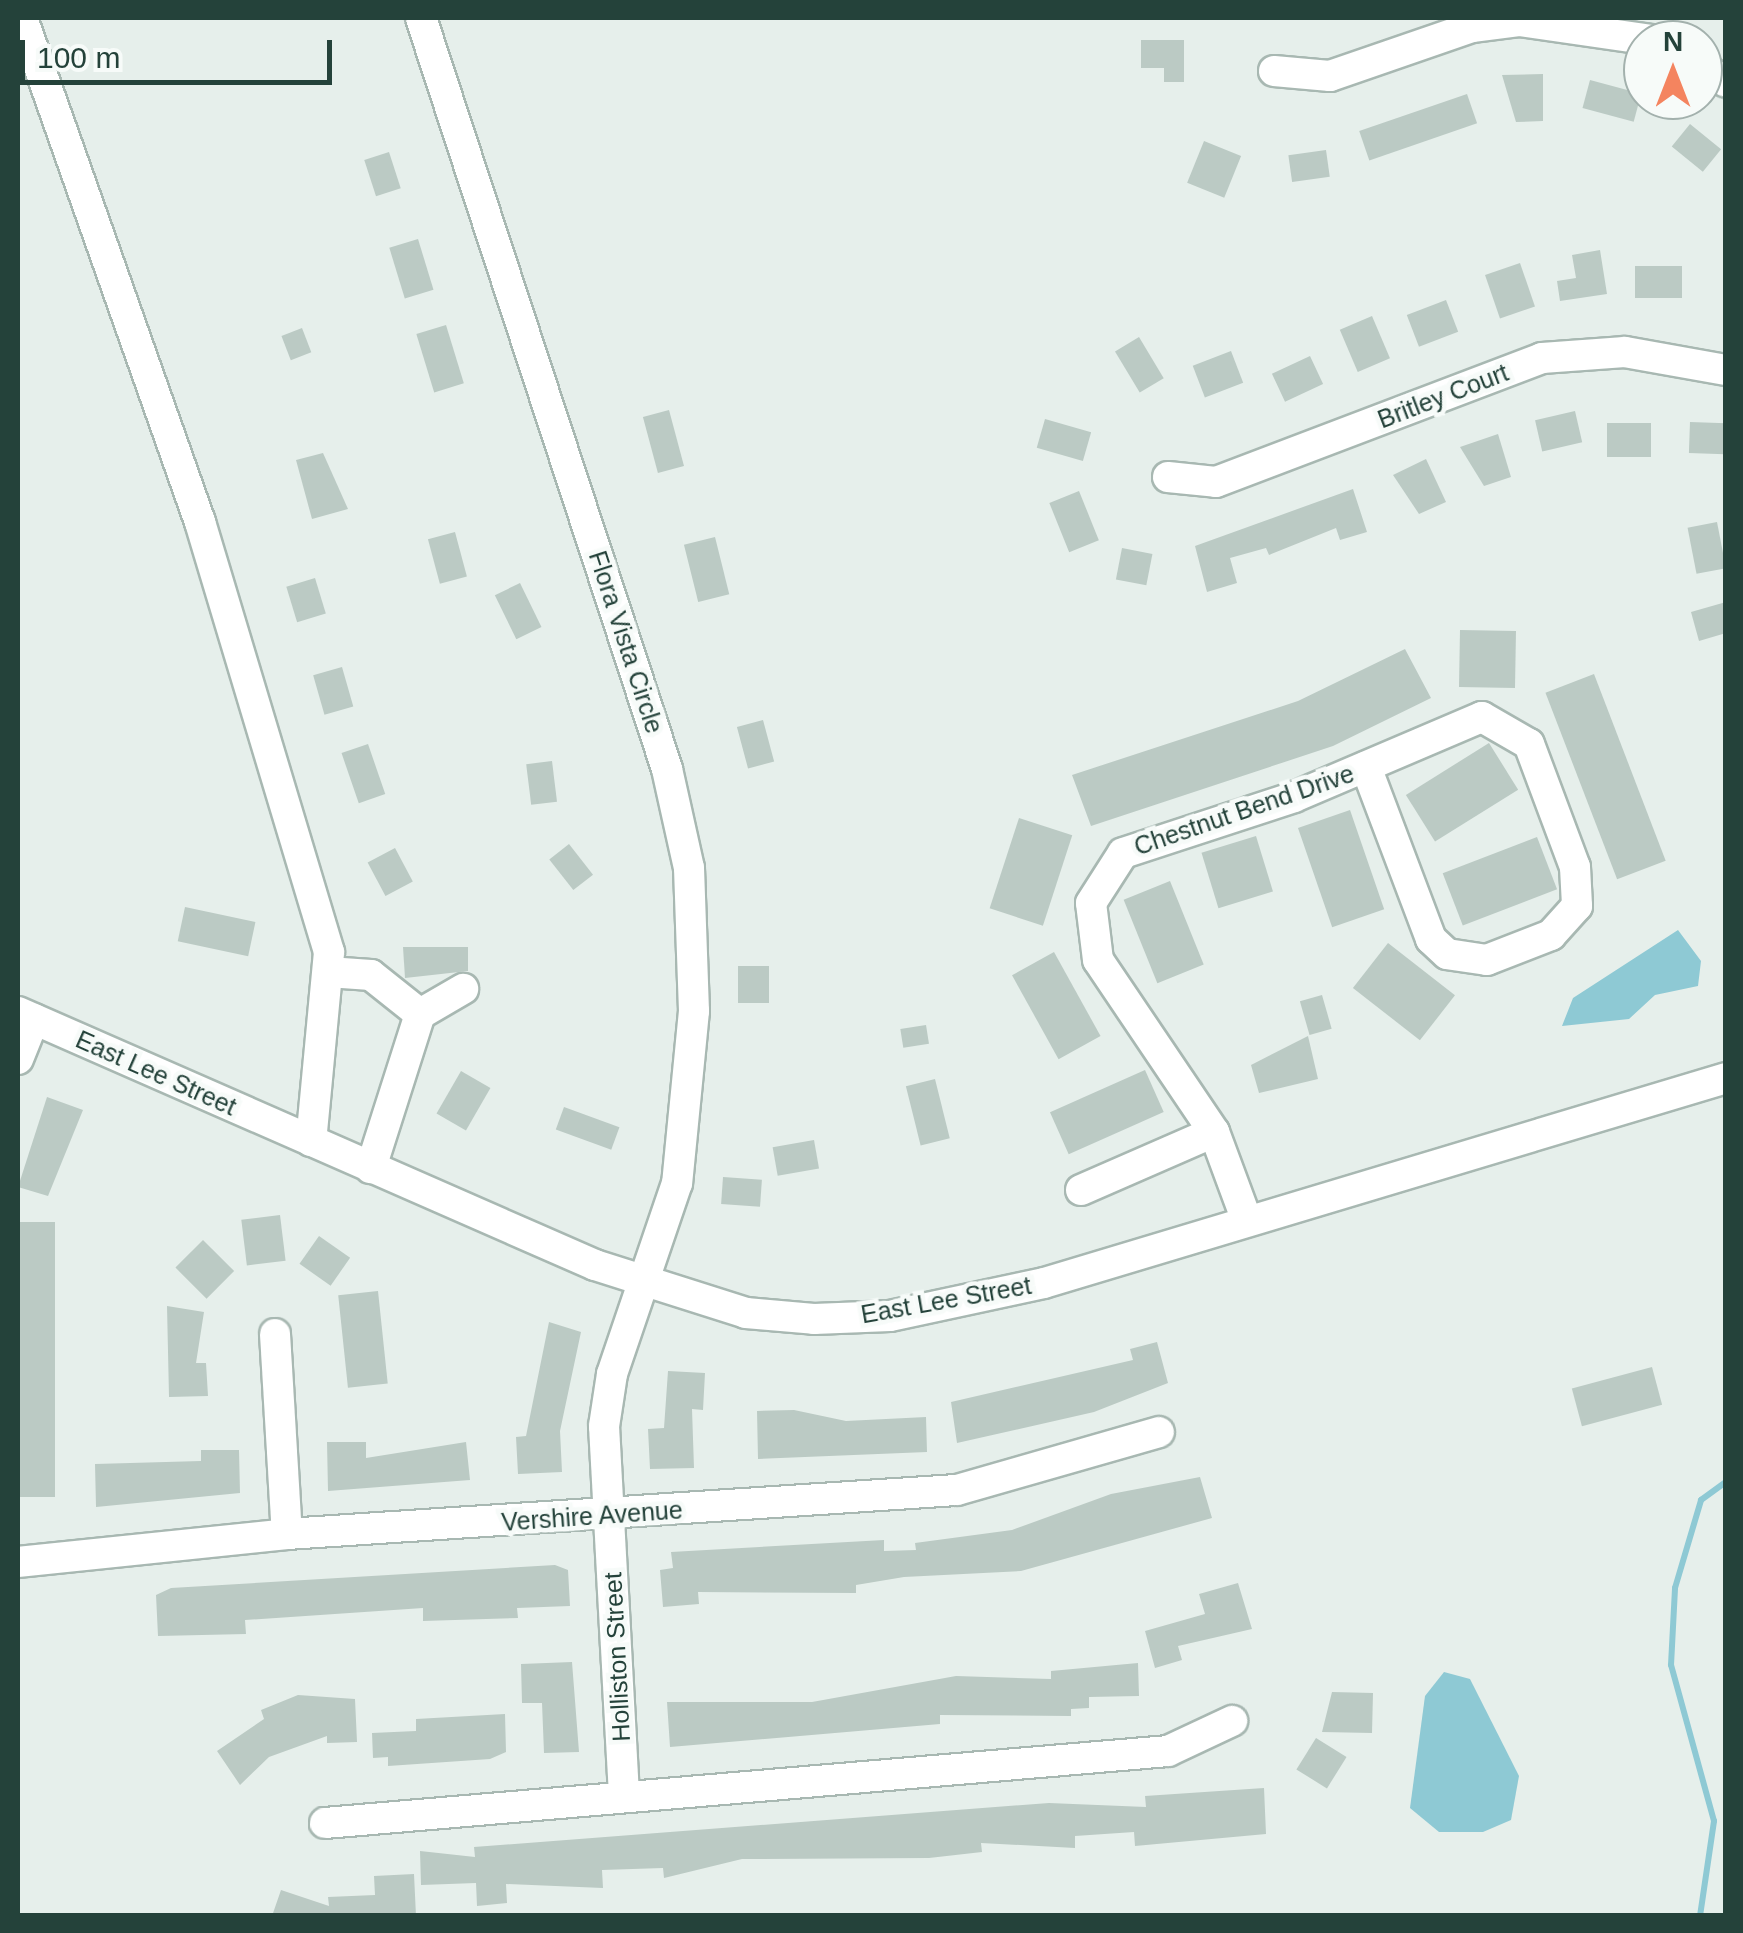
<!DOCTYPE html>
<style>
body{margin:0}
#map{position:relative;width:1743px;height:1933px;overflow:hidden;background:#e6efeb;font-family:Helvetica,sans-serif}
div>[style]{position:absolute}
[style*='--x']{left:calc(var(--x)*1px);top:calc(var(--y)*1px);width:calc(var(--w)*1px);rotate:calc(var(--a)*1deg)}
.water>*{inset:0;background:#8ec9d4}
.stream>*{height:6px;margin:-3px;padding:0 3px;transform-origin:3px;border-radius:3px;background:#8ec9d4}
.building>*{inset:0;background:#bbcac4;transform-origin:0 0}
.roads{filter:drop-shadow(2px 0 #a8b8b2) drop-shadow(-2px 0 #a8b8b2) drop-shadow(0 2px #a8b8b2) drop-shadow(0 -2px #a8b8b2)}
.minor>*{height:30px;margin:-15px;padding:0 15px;transform-origin:15px;border-radius:15px;background:#fff}
span{translate:-50% -50%;white-space:nowrap;text-align:center;line-height:1.15;-webkit-text-stroke:9px #f7fbf9;paint-order:stroke}
.street-label{font-size:25px;color:#24423a}
.frame{position:absolute;inset:0;border:20px solid #24423a;pointer-events:none}
.north{position:absolute;left:1623px;top:20px;width:100px;height:100px;box-sizing:border-box;background:#f7fbf9;border:2px solid #a3b1ad;border-radius:50%;rotate:0deg;font-size:28px;font-weight:700;line-height:40px;text-align:center;color:#24423a}
.north::after{content:'';display:block;margin:auto;width:35px;height:45px;background:#f4845f;clip-path:polygon(50% 0,100% 100%,50% 72%,0 100%)}
.scale{position:absolute;left:20px;top:40px;width:312px;height:45px;box-sizing:border-box;border:5px solid #24423a;border-top:0;padding-left:12px;font-size:30px;line-height:35px;white-space:nowrap;color:#24423a;-webkit-text-stroke:8px #f7fbf9;paint-order:stroke}
</style>
<div id="map">
<div class="water">
<div style="clip-path:polygon(1678px 930px,1701px 961px,1698px 986px,1655px 995px,1629px 1019px,1562px 1026px,1573px 998px)"></div>
<div style="clip-path:polygon(1444px 1672px,1470px 1679px,1519px 1776px,1511px 1820px,1483px 1832px,1439px 1832px,1410px 1808px,1425px 1696px)"></div>
</div>
<div class="stream">
<div style="--x:1700;--y:1916;--w:96;--a:-81.6"></div>
<div style="--x:1714;--y:1821;--w:162;--a:-105.4"></div>
<div style="--x:1671;--y:1665;--w:77;--a:-87"></div>
<div style="--x:1675;--y:1588;--w:92;--a:-73.5"></div>
<div style="--x:1701;--y:1500;--w:31;--a:-36"></div>
</div>
<div class="building">
<div style="clip-path:polygon(1141px 40px,1184px 40px,1184px 82px,1164px 82px,1164px 68px,1141px 68px)"></div>
<div style="clip-path:polygon(1543px 74px,1543px 121px,1516px 122px,1502px 75px)"></div>
<div style="left:1590px;top:80px;width:53px;height:29px;rotate:15deg"></div>
<div style="left:1467px;top:94px;width:31px;height:114px;rotate:71deg"></div>
<div style="left:1690px;top:124px;width:40px;height:29px;rotate:39deg"></div>
<div style="left:1204px;top:141px;width:40px;height:45px;rotate:22deg"></div>
<div style="left:1326px;top:150px;width:27px;height:38px;rotate:82deg"></div>
<div style="left:389px;top:152px;width:38px;height:26px;rotate:72deg"></div>
<div style="left:418px;top:239px;width:53px;height:30px;rotate:73deg"></div>
<div style="clip-path:polygon(1600px 250px,1607px 294px,1560px 301px,1557px 281px,1576px 278px,1572px 255px)"></div>
<div style="left:1520px;top:263px;width:46px;height:37px;rotate:71deg"></div>
<div style="left:1635px;top:266px;width:47px;height:32px"></div>
<div style="left:1446px;top:300px;width:34px;height:42px;rotate:69deg"></div>
<div style="left:1372px;top:316px;width:46px;height:35px;rotate:67deg"></div>
<div style="left:446px;top:325px;width:61px;height:31px;rotate:73deg"></div>
<div style="left:302px;top:328px;width:26px;height:22px;rotate:69deg"></div>
<div style="left:1139px;top:337px;width:48px;height:28px;rotate:59deg"></div>
<div style="left:1231px;top:351px;width:34px;height:41px;rotate:69deg"></div>
<div style="left:1310px;top:356px;width:31px;height:42px;rotate:65deg"></div>
<div style="left:669px;top:410px;width:58px;height:27px;rotate:75deg"></div>
<div style="left:1575px;top:411px;width:32px;height:41px;rotate:77deg"></div>
<div style="left:1045px;top:419px;width:48px;height:30px;rotate:16deg"></div>
<div style="left:1690px;top:422px;width:36px;height:31px;rotate:2deg"></div>
<div style="left:1607px;top:423px;width:44px;height:34px"></div>
<div style="clip-path:polygon(1498px 434px,1511px 477px,1484px 486px,1460px 447px)"></div>
<div style="clip-path:polygon(323px 453px,348px 509px,312px 519px,296px 460px)"></div>
<div style="clip-path:polygon(1426px 459px,1446px 502px,1419px 514px,1393px 475px)"></div>
<div style="clip-path:polygon(1353px 489px,1367px 532px,1340px 540px,1336px 528px,1269px 555px,1266px 548px,1230px 558px,1237px 583px,1207px 592px,1195px 546px)"></div>
<div style="left:1079px;top:491px;width:53px;height:32px;rotate:68deg"></div>
<div style="left:1717px;top:522px;width:47px;height:30px;rotate:79deg"></div>
<div style="left:455px;top:532px;width:46px;height:28px;rotate:75deg"></div>
<div style="left:715px;top:537px;width:59px;height:32px;rotate:76deg"></div>
<div style="left:1122px;top:548px;width:31px;height:32px;rotate:11deg"></div>
<div style="left:315px;top:578px;width:37px;height:30px;rotate:73deg"></div>
<div style="left:520px;top:583px;width:49px;height:28px;rotate:64deg"></div>
<div style="clip-path:polygon(1726px 602px,1726px 633px,1699px 641px,1691px 612px)"></div>
<div style="left:1460px;top:630px;width:56px;height:57px;rotate:1deg"></div>
<div style="clip-path:polygon(1405px 649px,1431px 698px,1333px 746px,1091px 826px,1072px 775px,1298px 701px)"></div>
<div style="left:342px;top:667px;width:41px;height:30px;rotate:74deg"></div>
<div style="left:1594px;top:674px;width:200px;height:52px;rotate:69deg"></div>
<div style="left:763px;top:720px;width:43px;height:27px;rotate:75deg"></div>
<div style="left:1489px;top:743px;width:55px;height:98px;rotate:58deg"></div>
<div style="left:368px;top:744px;width:53px;height:28px;rotate:71deg"></div>
<div style="left:552px;top:761px;width:41px;height:26px;rotate:83deg"></div>
<div style="left:1350px;top:810px;width:105px;height:55px;rotate:71deg"></div>
<div style="left:1019px;top:818px;width:56px;height:95px;rotate:18deg"></div>
<div style="left:1256px;top:836px;width:58px;height:57px;rotate:73deg"></div>
<div style="left:1537px;top:837px;width:56px;height:101px;rotate:69deg"></div>
<div style="left:569px;top:844px;width:39px;height:25px;rotate:52deg"></div>
<div style="left:395px;top:848px;width:38px;height:31px;rotate:62deg"></div>
<div style="left:1170px;top:881px;width:90px;height:50px;rotate:68deg"></div>
<div style="left:185px;top:907px;width:72px;height:35px;rotate:12deg"></div>
<div style="left:1388px;top:943px;width:85px;height:57px;rotate:38deg"></div>
<div style="clip-path:polygon(403px 947px,468px 947px,468px 971px,405px 978px)"></div>
<div style="left:1054px;top:952px;width:96px;height:48px;rotate:61deg"></div>
<div style="left:738px;top:966px;width:31px;height:37px"></div>
<div style="left:1322px;top:995px;width:35px;height:23px;rotate:74deg"></div>
<div style="left:926px;top:1025px;width:19px;height:26px;rotate:81deg"></div>
<div style="clip-path:polygon(1308px 1036px,1318px 1079px,1259px 1093px,1251px 1065px)"></div>
<div style="left:1145px;top:1070px;width:46px;height:104px;rotate:66deg"></div>
<div style="left:461px;top:1071px;width:34px;height:49px;rotate:30deg"></div>
<div style="left:935px;top:1079px;width:61px;height:30px;rotate:76deg"></div>
<div style="clip-path:polygon(47px 1097px,83px 1110px,48px 1196px,18px 1187px)"></div>
<div style="left:564px;top:1107px;width:59px;height:24px;rotate:20deg"></div>
<div style="left:814px;top:1140px;width:29px;height:42px;rotate:80deg"></div>
<div style="left:723px;top:1177px;width:39px;height:27px;rotate:4deg"></div>
<div style="left:280px;top:1215px;width:46px;height:39px;rotate:83deg"></div>
<div style="left:18px;top:1222px;width:37px;height:275px"></div>
<div style="left:319px;top:1236px;width:38px;height:34px;rotate:35deg"></div>
<div style="left:203px;top:1240px;width:44px;height:39px;rotate:45deg"></div>
<div style="left:378px;top:1291px;width:93px;height:40px;rotate:84deg"></div>
<div style="clip-path:polygon(167px 1306px,204px 1312px,196px 1363px,206px 1363px,208px 1396px,169px 1397px)"></div>
<div style="clip-path:polygon(549px 1322px,581px 1332px,560px 1431px,562px 1472px,518px 1474px,516px 1437px,526px 1436px)"></div>
<div style="clip-path:polygon(1157px 1342px,1168px 1383px,1094px 1412px,957px 1443px,951px 1402px,1133px 1360px,1130px 1349px)"></div>
<div style="left:1652px;top:1367px;width:39px;height:83px;rotate:75deg"></div>
<div style="clip-path:polygon(668px 1371px,705px 1373px,703px 1410px,692px 1409px,694px 1468px,650px 1469px,648px 1429px,664px 1428px)"></div>
<div style="clip-path:polygon(794px 1410px,846px 1421px,926px 1417px,927px 1452px,758px 1459px,757px 1411px)"></div>
<div style="clip-path:polygon(327px 1442px,366px 1442px,366px 1458px,466px 1442px,470px 1480px,328px 1491px)"></div>
<div style="clip-path:polygon(201px 1450px,239px 1450px,240px 1493px,96px 1507px,95px 1464px,201px 1461px)"></div>
<div style="clip-path:polygon(1200px 1477px,1212px 1518px,1021px 1571px,904px 1577px,856px 1585px,856px 1593px,698px 1592px,699px 1604px,663px 1607px,660px 1570px,673px 1568px,671px 1552px,884px 1540px,884px 1551px,916px 1550px,915px 1543px,1012px 1530px,1111px 1494px)"></div>
<div style="clip-path:polygon(555px 1565px,568px 1570px,570px 1606px,517px 1608px,518px 1618px,423px 1621px,423px 1608px,245px 1620px,246px 1634px,158px 1636px,156px 1595px,171px 1588px)"></div>
<div style="clip-path:polygon(1238px 1583px,1252px 1629px,1178px 1646px,1182px 1660px,1155px 1668px,1145px 1631px,1205px 1614px,1199px 1594px)"></div>
<div style="clip-path:polygon(572px 1662px,579px 1752px,544px 1753px,542px 1703px,522px 1703px,521px 1664px)"></div>
<div style="clip-path:polygon(1138px 1663px,1139px 1696px,1089px 1697px,1089px 1708px,1071px 1709px,1071px 1716px,940px 1715px,940px 1724px,670px 1747px,667px 1702px,812px 1702px,956px 1676px,1051px 1679px,1051px 1671px)"></div>
<div style="clip-path:polygon(1332px 1692px,1373px 1693px,1372px 1733px,1322px 1732px)"></div>
<div style="clip-path:polygon(298px 1695px,355px 1699px,357px 1742px,327px 1743px,327px 1736px,269px 1757px,240px 1785px,217px 1751px,264px 1719px,261px 1710px)"></div>
<div style="clip-path:polygon(505px 1714px,506px 1752px,490px 1759px,388px 1766px,388px 1757px,373px 1758px,372px 1733px,416px 1731px,416px 1719px)"></div>
<div style="left:1316px;top:1738px;width:36px;height:37px;rotate:32deg"></div>
<div style="clip-path:polygon(1264px 1788px,1266px 1834px,1135px 1846px,1134px 1832px,1075px 1836px,1075px 1848px,981px 1843px,982px 1852px,929px 1858px,742px 1859px,664px 1878px,663px 1868px,602px 1870px,603px 1888px,506px 1884px,507px 1903px,477px 1906px,476px 1883px,421px 1885px,420px 1851px,475px 1857px,474px 1847px,1049px 1803px,1146px 1807px,1145px 1796px)"></div>
<div style="clip-path:polygon(414px 1874px,416px 1916px,272px 1916px,281px 1890px,329px 1906px,328px 1897px,375px 1895px,374px 1876px)"></div>
</div>
<div class="roads">
<div class="minor">
<div style="--x:22;--y:18;--w:535;--a:70.55"></div>
<div style="--x:200;--y:522;--w:449;--a:73.3"></div>
<div style="--x:329;--y:952;--w:190;--a:95.4"></div>
<div style="--x:421;--y:18;--w:790;--a:71.86"></div>
<div style="--x:667;--y:769;--w:101;--a:77.5"></div>
<div style="--x:689;--y:868;--w:143;--a:88"></div>
<div style="--x:694;--y:1011;--w:173;--a:95.6"></div>
<div style="--x:677;--y:1183;--w:202;--a:108.8"></div>
<div style="--x:612;--y:1374;--w:53;--a:98.7"></div>
<div style="--x:604;--y:1426;--w:371;--a:86.9"></div>
<div style="--x:1703;--y:68;--w:27;--a:31"></div>
<div style="--x:1274;--y:71;--w:56;--a:5.1"></div>
<div style="--x:1330;--y:76;--w:150;--a:-19"></div>
<div style="--x:1472;--y:27;--w:47;--a:-7.3"></div>
<div style="--x:1519;--y:21;--w:133;--a:8.2"></div>
<div style="--x:1168;--y:477;--w:48;--a:5.9"></div>
<div style="--x:1216;--y:482;--w:349;--a:-20.8"></div>
<div style="--x:1542;--y:358;--w:83;--a:-4.1"></div>
<div style="--x:1625;--y:352;--w:103;--a:10.1"></div>
<div style="--x:328;--y:972;--w:43;--a:4"></div>
<div style="--x:371;--y:975;--w:63;--a:38.5"></div>
<div style="--x:420;--y:1014;--w:162;--a:107.7"></div>
<div style="--x:18;--y:1012;--w:630;--a:23.68"></div>
<div style="--x:595;--y:1265;--w:158;--a:17.6"></div>
<div style="--x:746;--y:1313;--w:68;--a:5"></div>
<div style="--x:814;--y:1319;--w:76;--a:-2.3"></div>
<div style="--x:890;--y:1316;--w:157;--a:-12.1"></div>
<div style="--x:1044;--y:1283;--w:712;--a:-16.73"></div>
<div style="--x:420;--y:1014;--w:50;--a:-30.2"></div>
<div style="--x:18;--y:1059;--w:43;--a:-68.2"></div>
<div style="--x:1081;--y:1190;--w:145;--a:-23.6"></div>
<div style="--x:1247;--y:1221;--w:95;--a:-110.3"></div>
<div style="--x:1214;--y:1132;--w:207;--a:-124"></div>
<div style="--x:1098;--y:960;--w:57;--a:-97"></div>
<div style="--x:1091;--y:903;--w:59;--a:-57.4"></div>
<div style="--x:1123;--y:853;--w:180;--a:-18.1"></div>
<div style="--x:1294;--y:797;--w:204;--a:-23.1"></div>
<div style="--x:1482;--y:717;--w:54;--a:29.9"></div>
<div style="--x:1529;--y:744;--w:131;--a:69.5"></div>
<div style="--x:1575;--y:867;--w:39;--a:87"></div>
<div style="--x:1577;--y:906;--w:39;--a:132"></div>
<div style="--x:1551;--y:935;--w:69;--a:158.7"></div>
<div style="--x:1487;--y:960;--w:40;--a:-171.5"></div>
<div style="--x:1447;--y:954;--w:22;--a:-137"></div>
<div style="--x:1431;--y:939;--w:184;--a:-110.7"></div>
<div style="--x:275;--y:1334;--w:200;--a:86.6"></div>
<div style="--x:18;--y:1562;--w:270;--a:-5.9"></div>
<div style="--x:287;--y:1534;--w:671;--a:-3.76"></div>
<div style="--x:957;--y:1490;--w:210;--a:-16"></div>
<div style="--x:325;--y:1823;--w:846;--a:-4.88"></div>
<div style="--x:1168;--y:1751;--w:71;--a:-25.1"></div>
</div>
</div>
<div class="street-label">
<span style="left:1443px;top:396px;rotate:-21deg">Britley Court</span>
<span style="left:626px;top:642px;rotate:72deg">Flora Vista Circle</span>
<span style="left:1244px;top:810px;rotate:-19deg">Chestnut Bend Drive</span>
<span style="left:156px;top:1073px;rotate:24deg">East Lee Street</span>
<span style="left:946px;top:1300px;rotate:-10deg">East Lee Street</span>
<span style="left:592px;top:1516px;rotate:-4deg">Vershire Avenue</span>
<span style="left:617px;top:1657px;rotate:-93deg">Holliston Street</span>
</div>
<div class="frame"></div>
<div class="north">N</div>
<div class="scale">100 m</div>
</div>
